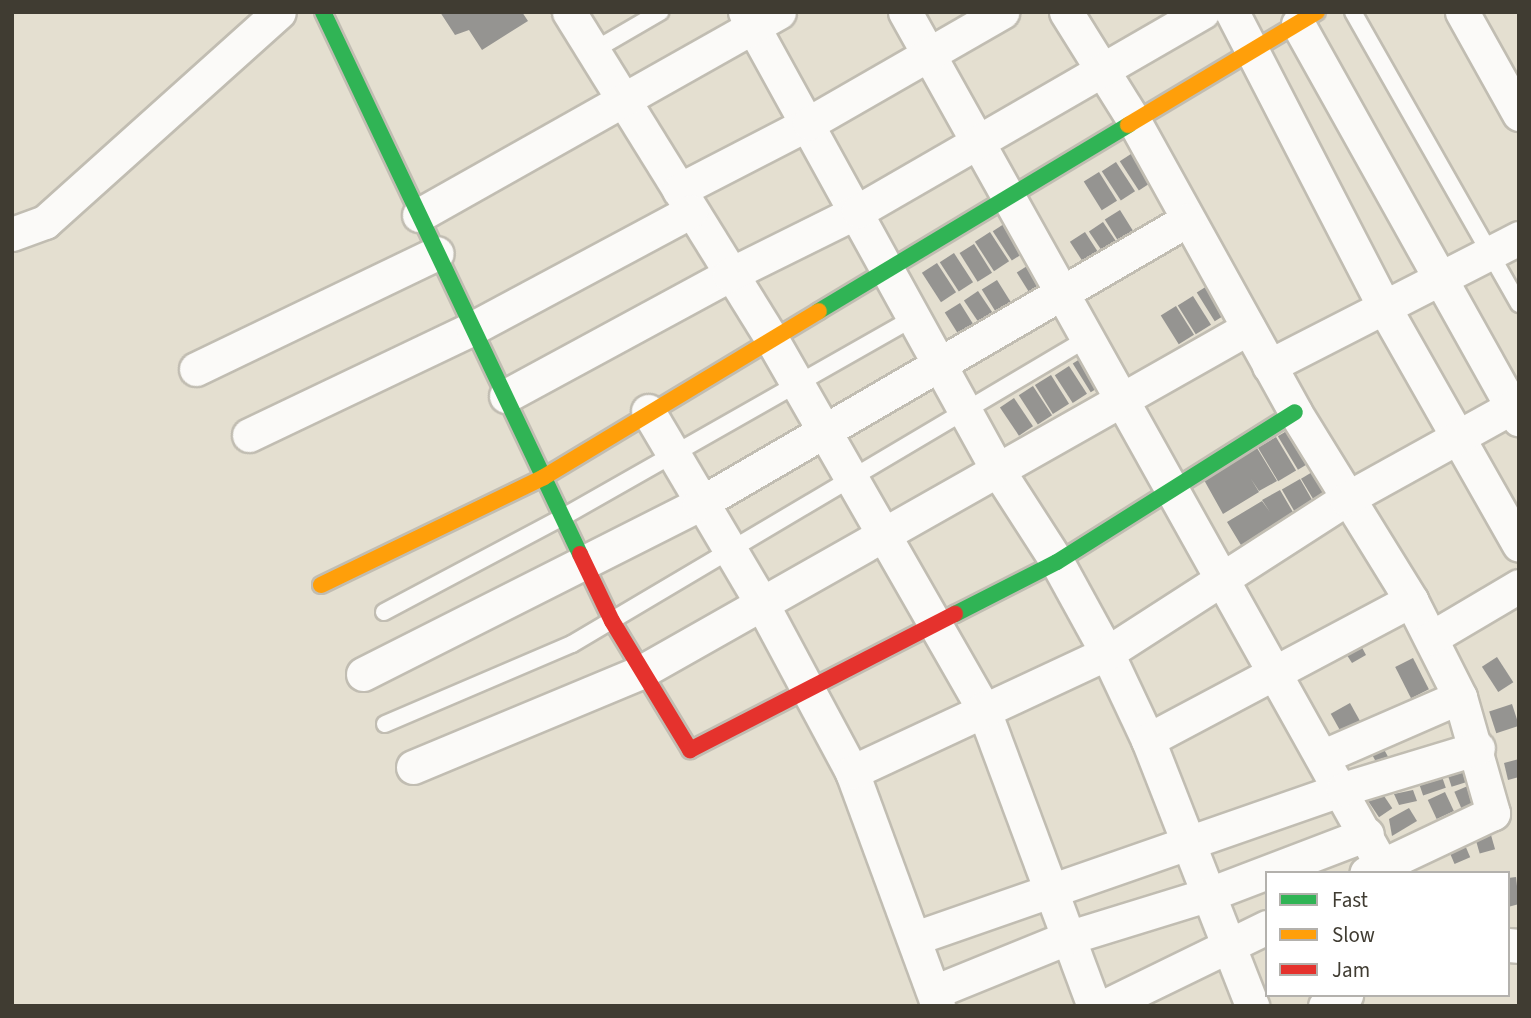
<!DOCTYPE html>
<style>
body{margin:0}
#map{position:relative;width:1531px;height:1018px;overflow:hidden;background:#e4dfd0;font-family:"Source Sans 3",sans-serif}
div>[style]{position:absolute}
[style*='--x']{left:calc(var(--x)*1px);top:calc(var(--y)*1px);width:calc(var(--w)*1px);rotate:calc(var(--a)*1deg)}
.building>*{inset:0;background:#959491;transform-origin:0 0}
.roads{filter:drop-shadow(2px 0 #c1bdb2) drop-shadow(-2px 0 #c1bdb2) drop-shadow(0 2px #c1bdb2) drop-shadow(0 -2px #c1bdb2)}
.lane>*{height:16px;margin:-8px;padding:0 8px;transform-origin:8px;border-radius:8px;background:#fbfaf8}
.street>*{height:33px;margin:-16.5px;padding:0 16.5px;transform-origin:16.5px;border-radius:16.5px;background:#fbfaf8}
.fast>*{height:16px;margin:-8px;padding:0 8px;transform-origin:8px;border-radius:8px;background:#30b455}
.slow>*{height:16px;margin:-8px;padding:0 8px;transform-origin:8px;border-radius:8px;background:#ff9f0a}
.jam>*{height:16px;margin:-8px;padding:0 8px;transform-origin:8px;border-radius:8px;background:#e5322d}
span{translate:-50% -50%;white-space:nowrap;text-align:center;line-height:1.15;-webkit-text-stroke:7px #fff;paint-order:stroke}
.frame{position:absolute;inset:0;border:14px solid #403c32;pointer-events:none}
.legend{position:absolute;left:1265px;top:871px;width:245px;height:126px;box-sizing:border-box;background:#fff;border:2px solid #b3b1ad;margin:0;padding:9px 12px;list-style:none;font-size:21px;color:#403c32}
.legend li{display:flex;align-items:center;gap:14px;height:35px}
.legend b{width:35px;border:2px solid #b3b1ad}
</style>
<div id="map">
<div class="building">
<div style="clip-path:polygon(440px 12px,522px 12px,528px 21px,482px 50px,469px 30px,455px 35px)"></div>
<div style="left:1134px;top:152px;width:35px;height:17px;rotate:57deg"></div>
<div style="left:1116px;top:162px;width:35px;height:17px;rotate:57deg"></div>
<div style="left:1099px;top:172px;width:34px;height:18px;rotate:58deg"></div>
<div style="left:1120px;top:210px;width:34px;height:18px;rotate:58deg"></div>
<div style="left:1007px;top:222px;width:35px;height:17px;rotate:57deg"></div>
<div style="left:1103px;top:222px;width:34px;height:17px;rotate:56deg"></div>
<div style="left:990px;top:232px;width:35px;height:18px;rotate:57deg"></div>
<div style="left:1085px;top:232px;width:35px;height:18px;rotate:57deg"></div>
<div style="left:974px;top:244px;width:34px;height:17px;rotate:58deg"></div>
<div style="left:954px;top:253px;width:35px;height:17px;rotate:57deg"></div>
<div style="left:937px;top:263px;width:35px;height:18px;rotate:57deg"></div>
<div style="left:1032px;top:263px;width:34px;height:18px;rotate:58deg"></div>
<div style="left:997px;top:280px;width:34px;height:18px;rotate:58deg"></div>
<div style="left:1212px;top:283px;width:34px;height:18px;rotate:58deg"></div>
<div style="left:978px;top:291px;width:34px;height:17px;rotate:56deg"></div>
<div style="left:1193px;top:296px;width:34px;height:18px;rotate:58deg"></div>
<div style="left:960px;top:303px;width:34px;height:18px;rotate:58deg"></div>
<div style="left:1176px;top:306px;width:34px;height:18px;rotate:58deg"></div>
<div style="left:1088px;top:354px;width:34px;height:18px;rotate:58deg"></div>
<div style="left:1069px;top:366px;width:33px;height:17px;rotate:57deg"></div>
<div style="left:1051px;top:375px;width:34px;height:19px;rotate:58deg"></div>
<div style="left:1033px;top:386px;width:35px;height:17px;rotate:57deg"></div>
<div style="left:1014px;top:398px;width:34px;height:17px;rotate:56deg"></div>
<div style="left:1295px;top:426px;width:39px;height:20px;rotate:59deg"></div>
<div style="left:1276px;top:437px;width:39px;height:21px;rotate:59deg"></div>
<div style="clip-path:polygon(1257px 448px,1277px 481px,1259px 491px,1251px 479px,1259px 492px,1223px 514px,1204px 480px)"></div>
<div style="left:1319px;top:468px;width:39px;height:21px;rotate:59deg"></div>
<div style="left:1300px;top:479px;width:39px;height:21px;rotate:60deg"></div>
<div style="clip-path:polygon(1280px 490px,1300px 524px,1247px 555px,1227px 522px,1262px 501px,1270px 512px,1262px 500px)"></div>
<div style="clip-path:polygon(1359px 642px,1366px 655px,1352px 663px,1343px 649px)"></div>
<div style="left:1497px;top:657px;width:30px;height:18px;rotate:57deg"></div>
<div style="left:1413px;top:658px;width:35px;height:20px;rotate:63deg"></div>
<div style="left:1350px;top:703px;width:29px;height:22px;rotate:61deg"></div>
<div style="left:1512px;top:704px;width:23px;height:24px;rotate:72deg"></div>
<div style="left:1381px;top:744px;width:18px;height:13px;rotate:61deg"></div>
<div style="clip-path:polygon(1519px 759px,1519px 777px,1508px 780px,1504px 763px)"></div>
<div style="left:1460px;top:761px;width:22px;height:16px;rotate:72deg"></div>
<div style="left:1438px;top:765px;width:24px;height:24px;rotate:71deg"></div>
<div style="left:1470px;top:785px;width:25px;height:17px;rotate:67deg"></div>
<div style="left:1380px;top:790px;width:22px;height:16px;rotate:56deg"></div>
<div style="clip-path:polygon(1413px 790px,1417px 801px,1399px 805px,1394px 794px)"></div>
<div style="left:1445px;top:792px;width:21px;height:19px;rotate:65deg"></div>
<div style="clip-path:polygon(1409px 808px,1417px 821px,1392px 836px,1389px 819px)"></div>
<div style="left:1489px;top:828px;width:22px;height:16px;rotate:74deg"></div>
<div style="left:1462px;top:838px;width:21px;height:17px;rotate:67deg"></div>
<div style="clip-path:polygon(1516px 877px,1519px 904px,1508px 907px,1508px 878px)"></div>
</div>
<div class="roads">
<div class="lane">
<div style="--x:1353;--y:12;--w:336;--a:60.4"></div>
<div style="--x:593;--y:51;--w:78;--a:-30.2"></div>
<div style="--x:384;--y:612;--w:203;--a:-28"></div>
<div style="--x:563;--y:517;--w:405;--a:-29.6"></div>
<div style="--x:385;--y:724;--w:203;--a:-23.2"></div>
<div style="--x:572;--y:644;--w:600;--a:-30.67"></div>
</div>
<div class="street">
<div style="--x:569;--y:12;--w:384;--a:58.2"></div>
<div style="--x:771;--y:338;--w:426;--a:60.2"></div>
<div style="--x:983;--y:708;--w:318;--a:69.6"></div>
<div style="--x:745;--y:12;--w:522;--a:61.13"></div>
<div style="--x:997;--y:469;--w:111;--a:57.2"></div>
<div style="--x:1057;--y:562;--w:104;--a:61.2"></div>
<div style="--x:1107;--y:653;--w:96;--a:64.8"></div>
<div style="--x:1148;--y:740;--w:286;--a:68.6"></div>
<div style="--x:905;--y:12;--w:986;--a:60.81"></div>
<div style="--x:1066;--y:12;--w:128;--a:58"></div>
<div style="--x:1134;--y:121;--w:333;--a:61"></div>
<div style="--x:1295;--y:412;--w:221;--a:58.3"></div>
<div style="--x:1411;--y:600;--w:109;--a:63.2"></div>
<div style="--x:1460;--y:697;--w:121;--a:74.1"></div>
<div style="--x:1493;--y:813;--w:140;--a:154.7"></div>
<div style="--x:1232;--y:12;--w:334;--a:62.7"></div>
<div style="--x:1385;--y:309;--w:271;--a:60.4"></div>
<div style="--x:1462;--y:12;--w:117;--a:60.8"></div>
<div style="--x:1298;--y:24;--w:453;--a:60.8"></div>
<div style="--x:679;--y:190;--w:146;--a:-27.3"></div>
<div style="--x:809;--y:123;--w:223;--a:-29.9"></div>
<div style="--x:419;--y:215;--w:413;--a:-29.4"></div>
<div style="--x:12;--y:234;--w:35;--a:-20"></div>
<div style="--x:45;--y:222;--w:314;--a:-41.9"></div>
<div style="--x:1269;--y:366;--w:281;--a:-27.1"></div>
<div style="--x:196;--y:369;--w:267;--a:-25.7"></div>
<div style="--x:506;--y:396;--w:254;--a:-28.5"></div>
<div style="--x:729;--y:275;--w:144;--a:-26.4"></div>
<div style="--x:858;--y:211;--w:398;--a:-30"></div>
<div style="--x:648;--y:411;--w:224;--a:59.4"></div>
<div style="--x:762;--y:604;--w:191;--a:61.8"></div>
<div style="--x:852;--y:772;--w:249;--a:69.8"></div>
<div style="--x:249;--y:435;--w:248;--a:-25.5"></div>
<div style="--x:473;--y:328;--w:247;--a:-28.2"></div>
<div style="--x:1431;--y:638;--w:102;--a:-30.6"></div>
<div style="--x:363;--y:674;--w:377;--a:-26.8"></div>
<div style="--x:699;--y:504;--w:565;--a:-30.2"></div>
<div style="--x:1148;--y:740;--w:298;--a:-28"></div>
<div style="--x:1324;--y:756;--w:148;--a:-23.5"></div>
<div style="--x:413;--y:767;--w:247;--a:-22.6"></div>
<div style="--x:641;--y:672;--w:698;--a:-29.54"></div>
<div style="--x:852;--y:772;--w:281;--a:-25"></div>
<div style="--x:1107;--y:653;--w:284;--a:-32.8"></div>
<div style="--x:1346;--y:499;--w:198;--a:-29"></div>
<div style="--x:915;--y:938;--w:453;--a:-19.2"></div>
<div style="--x:1343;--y:789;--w:141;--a:-16.9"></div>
<div style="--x:1508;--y:945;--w:11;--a:5"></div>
<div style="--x:934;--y:992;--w:144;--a:-22.1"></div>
<div style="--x:1067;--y:938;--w:146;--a:-17.1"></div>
<div style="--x:1207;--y:895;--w:171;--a:-20.9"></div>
<div style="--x:1105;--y:1006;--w:180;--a:-26"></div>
<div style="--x:1325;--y:1006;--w:24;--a:-28"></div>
</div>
<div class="fast">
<div style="--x:323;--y:12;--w:600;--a:64.63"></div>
<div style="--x:819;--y:311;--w:361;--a:-31"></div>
<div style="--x:955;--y:614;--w:114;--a:-27"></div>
<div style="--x:1057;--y:562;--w:281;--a:-32.2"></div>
</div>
<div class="slow">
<div style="--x:1128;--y:125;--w:220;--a:-30.9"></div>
<div style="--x:321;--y:585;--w:248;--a:-25.8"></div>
<div style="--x:544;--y:477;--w:321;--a:-31.1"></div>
</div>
<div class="jam">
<div style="--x:580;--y:554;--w:74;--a:64.5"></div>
<div style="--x:612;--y:621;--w:151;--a:58.8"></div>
<div style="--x:690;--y:750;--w:298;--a:-27.2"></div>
</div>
</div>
<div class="frame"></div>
<ul class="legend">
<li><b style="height:9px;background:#30b455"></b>Fast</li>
<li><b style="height:9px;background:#ff9f0a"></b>Slow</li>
<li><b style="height:9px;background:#e5322d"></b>Jam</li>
</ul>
</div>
